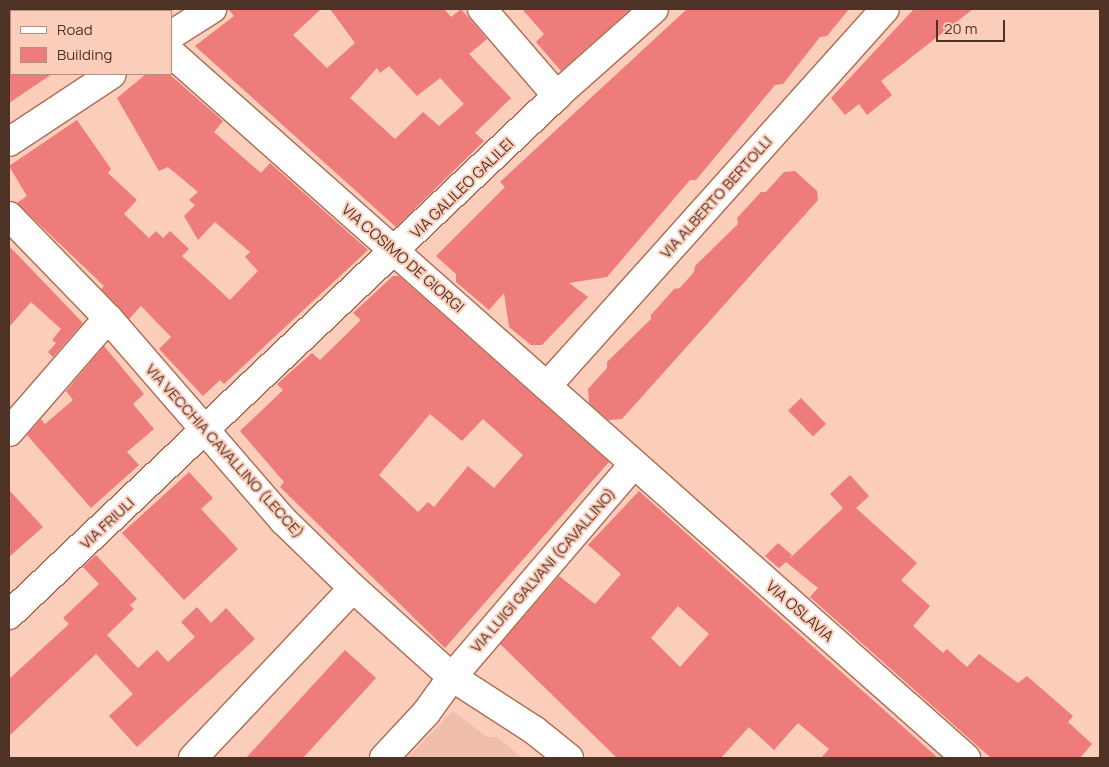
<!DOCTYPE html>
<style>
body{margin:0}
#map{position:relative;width:1109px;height:767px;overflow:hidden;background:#fbcdbb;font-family:Manrope,sans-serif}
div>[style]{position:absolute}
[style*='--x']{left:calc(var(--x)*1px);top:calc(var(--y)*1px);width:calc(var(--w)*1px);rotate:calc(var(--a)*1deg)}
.built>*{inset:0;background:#f0bfab}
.building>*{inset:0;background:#ee7c7a;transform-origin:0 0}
.roads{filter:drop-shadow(1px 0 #af6b50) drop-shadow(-1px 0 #af6b50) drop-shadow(0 1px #af6b50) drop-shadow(0 -1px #af6b50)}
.minor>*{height:28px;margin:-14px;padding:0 14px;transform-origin:14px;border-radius:14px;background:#fff}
span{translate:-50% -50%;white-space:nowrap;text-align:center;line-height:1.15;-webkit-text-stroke:4px #fbcdbb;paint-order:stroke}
.street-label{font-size:15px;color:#4f3226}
.frame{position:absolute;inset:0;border:10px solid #4f3226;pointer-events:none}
.legend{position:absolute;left:10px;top:10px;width:162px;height:65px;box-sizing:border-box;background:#fbcdbb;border:1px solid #b68f7f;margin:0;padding:6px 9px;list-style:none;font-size:15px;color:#4f3226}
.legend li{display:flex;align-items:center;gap:10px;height:25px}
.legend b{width:25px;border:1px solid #b68f7f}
.scale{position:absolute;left:936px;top:20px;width:69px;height:22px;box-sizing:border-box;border:2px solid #4f3226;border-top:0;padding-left:6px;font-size:15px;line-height:18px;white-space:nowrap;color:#4f3226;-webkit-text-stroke:4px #fbcdbb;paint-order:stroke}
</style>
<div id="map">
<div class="built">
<div style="clip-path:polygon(453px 711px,487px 737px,497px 737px,522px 758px,407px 758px)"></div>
</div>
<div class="building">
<div style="clip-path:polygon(evenodd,228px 9px,321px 9px,293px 35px,327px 68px,355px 43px,330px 9px,444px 9px,451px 17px,461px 9px,487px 39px,469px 54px,511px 98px,475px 133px,484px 141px,396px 227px,195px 46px,234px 16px,228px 9px,389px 66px,417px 96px,440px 78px,464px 104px,439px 126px,423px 112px,395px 139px,350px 98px,377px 68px,380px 73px,389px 66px)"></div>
<div style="clip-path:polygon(522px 9px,631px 9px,561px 71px,536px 42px,544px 34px)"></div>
<div style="clip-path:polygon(687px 9px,849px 9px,827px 36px,820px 37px,783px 84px,775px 85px,696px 180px,690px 180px,607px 277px,569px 283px,588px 297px,542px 345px,531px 345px,509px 327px,504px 293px,489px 310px,456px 282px,456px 274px,436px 256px,505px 187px,500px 182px)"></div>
<div style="clip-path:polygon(914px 9px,973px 9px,881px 81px,892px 95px,867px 115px,859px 104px,845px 115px,831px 98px)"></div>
<div style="clip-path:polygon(9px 74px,52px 74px,9px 103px)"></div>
<div style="clip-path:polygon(146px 74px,169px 74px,223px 121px,214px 132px,261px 173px,270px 163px,368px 250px,224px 384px,220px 380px,203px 396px,159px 349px,171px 337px,141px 306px,129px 319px,101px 289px,104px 286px,17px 203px,27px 196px,9px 166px,77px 120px,111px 169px,108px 173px,137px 200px,124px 214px,149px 238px,156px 231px,163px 238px,170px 231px,189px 249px,182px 256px,230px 300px,258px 271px,245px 257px,250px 252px,215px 222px,198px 240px,184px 216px,195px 205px,189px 200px,198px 192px,168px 167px,159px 171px,117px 98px)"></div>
<div style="clip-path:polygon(795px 171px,817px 191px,818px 200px,622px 419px,608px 420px,589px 403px,588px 389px,607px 368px,607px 362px,651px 319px,651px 315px,674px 289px,680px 288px,694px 272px,695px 266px,738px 224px,737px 218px,761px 192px,766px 192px,784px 172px)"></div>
<div style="clip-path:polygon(9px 246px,83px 323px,53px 357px,48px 352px,56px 343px,52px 340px,61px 329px,31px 302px,9px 327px)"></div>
<div style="clip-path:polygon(evenodd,393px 276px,399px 276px,609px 462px,445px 648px,280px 487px,284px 482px,240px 431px,283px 390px,277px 384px,312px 353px,320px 360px,361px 320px,353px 313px,393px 276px,430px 414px,462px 441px,483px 419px,523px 455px,494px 488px,468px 466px,434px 507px,428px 502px,418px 512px,379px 475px,430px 414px)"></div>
<div style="clip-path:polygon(104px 346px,144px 394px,133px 404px,154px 429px,127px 452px,139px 465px,91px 508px,27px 435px,41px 419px,45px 424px,73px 400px,66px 391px)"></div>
<div style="left:801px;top:398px;width:36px;height:18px;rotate:46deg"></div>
<div style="clip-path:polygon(189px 472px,213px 498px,201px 509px,238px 549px,184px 600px,122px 533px)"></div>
<div style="clip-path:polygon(850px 475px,869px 496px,856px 508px,917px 563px,901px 580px,930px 606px,913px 626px,943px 653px,947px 649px,967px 667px,979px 654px,1018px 683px,1027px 676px,1073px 716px,1068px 722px,1092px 744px,1080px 758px,991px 758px,810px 597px,818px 588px,786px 562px,779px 568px,765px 556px,778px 543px,792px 555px,789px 559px,843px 508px,830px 494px)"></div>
<div style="clip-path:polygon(9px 490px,43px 527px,9px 557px)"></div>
<div style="clip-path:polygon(evenodd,639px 491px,802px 637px,938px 758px,821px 758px,829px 749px,798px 723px,774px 750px,749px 727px,721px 758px,617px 758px,500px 644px,559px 576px,595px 604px,621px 574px,588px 545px,639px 491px,678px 606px,709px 634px,680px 667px,651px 638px,678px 606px)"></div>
<div style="clip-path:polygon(96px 555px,137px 599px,130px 605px,134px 609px,107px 635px,138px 668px,157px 650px,168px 662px,195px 637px,181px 622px,197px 607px,211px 623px,226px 608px,255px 639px,137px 747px,109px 716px,133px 694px,96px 654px,9px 736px,9px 679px,69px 624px,63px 618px,99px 584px,83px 567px)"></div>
<div style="clip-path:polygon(345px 650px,376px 678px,303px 758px,246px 758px)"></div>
</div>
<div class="roads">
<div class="minor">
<div style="--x:136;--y:9;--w:3;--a:45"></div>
<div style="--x:482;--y:9;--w:115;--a:49.2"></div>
<div style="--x:171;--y:35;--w:49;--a:-32.4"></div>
<div style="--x:171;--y:53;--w:1063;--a:41.57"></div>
<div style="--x:9;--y:142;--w:123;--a:-33.4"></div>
<div style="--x:9;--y:216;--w:142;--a:45.9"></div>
<div style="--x:108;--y:318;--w:269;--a:49.1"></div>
<div style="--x:284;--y:521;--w:96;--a:44.2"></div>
<div style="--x:353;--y:588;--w:133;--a:42"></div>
<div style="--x:452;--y:677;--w:98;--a:32.9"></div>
<div style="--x:534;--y:730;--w:45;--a:38.7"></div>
<div style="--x:547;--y:386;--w:506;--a:-48.12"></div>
<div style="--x:9;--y:432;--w:151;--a:-49"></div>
<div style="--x:9;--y:615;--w:765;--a:-43.46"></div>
<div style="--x:564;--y:89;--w:120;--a:-41.6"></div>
<div style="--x:193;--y:758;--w:233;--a:-46.7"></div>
<div style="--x:384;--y:758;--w:62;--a:-47"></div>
<div style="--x:426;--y:713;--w:44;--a:-54.2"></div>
<div style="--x:452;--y:677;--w:280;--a:-49.5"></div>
</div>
</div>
<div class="street-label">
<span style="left:462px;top:188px;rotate:-44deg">VIA GALILEO GALILEI</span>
<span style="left:716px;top:197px;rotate:-48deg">VIA ALBERTO BERTOLLI</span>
<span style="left:403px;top:258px;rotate:41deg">VIA COSIMO DE GIORGI</span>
<span style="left:225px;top:451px;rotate:48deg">VIA VECCHIA CAVALLINO (LECCE)</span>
<span style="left:107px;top:523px;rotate:-43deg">VIA FRIULI</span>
<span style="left:543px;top:570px;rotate:-49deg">VIA LUIGI GALVANI (CAVALLINO)</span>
<span style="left:800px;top:611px;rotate:41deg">VIA OSLAVIA</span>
</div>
<div class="frame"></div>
<ul class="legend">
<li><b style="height:6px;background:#fff"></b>Road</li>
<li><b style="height:14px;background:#ee7c7a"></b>Building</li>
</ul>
<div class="scale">20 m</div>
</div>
